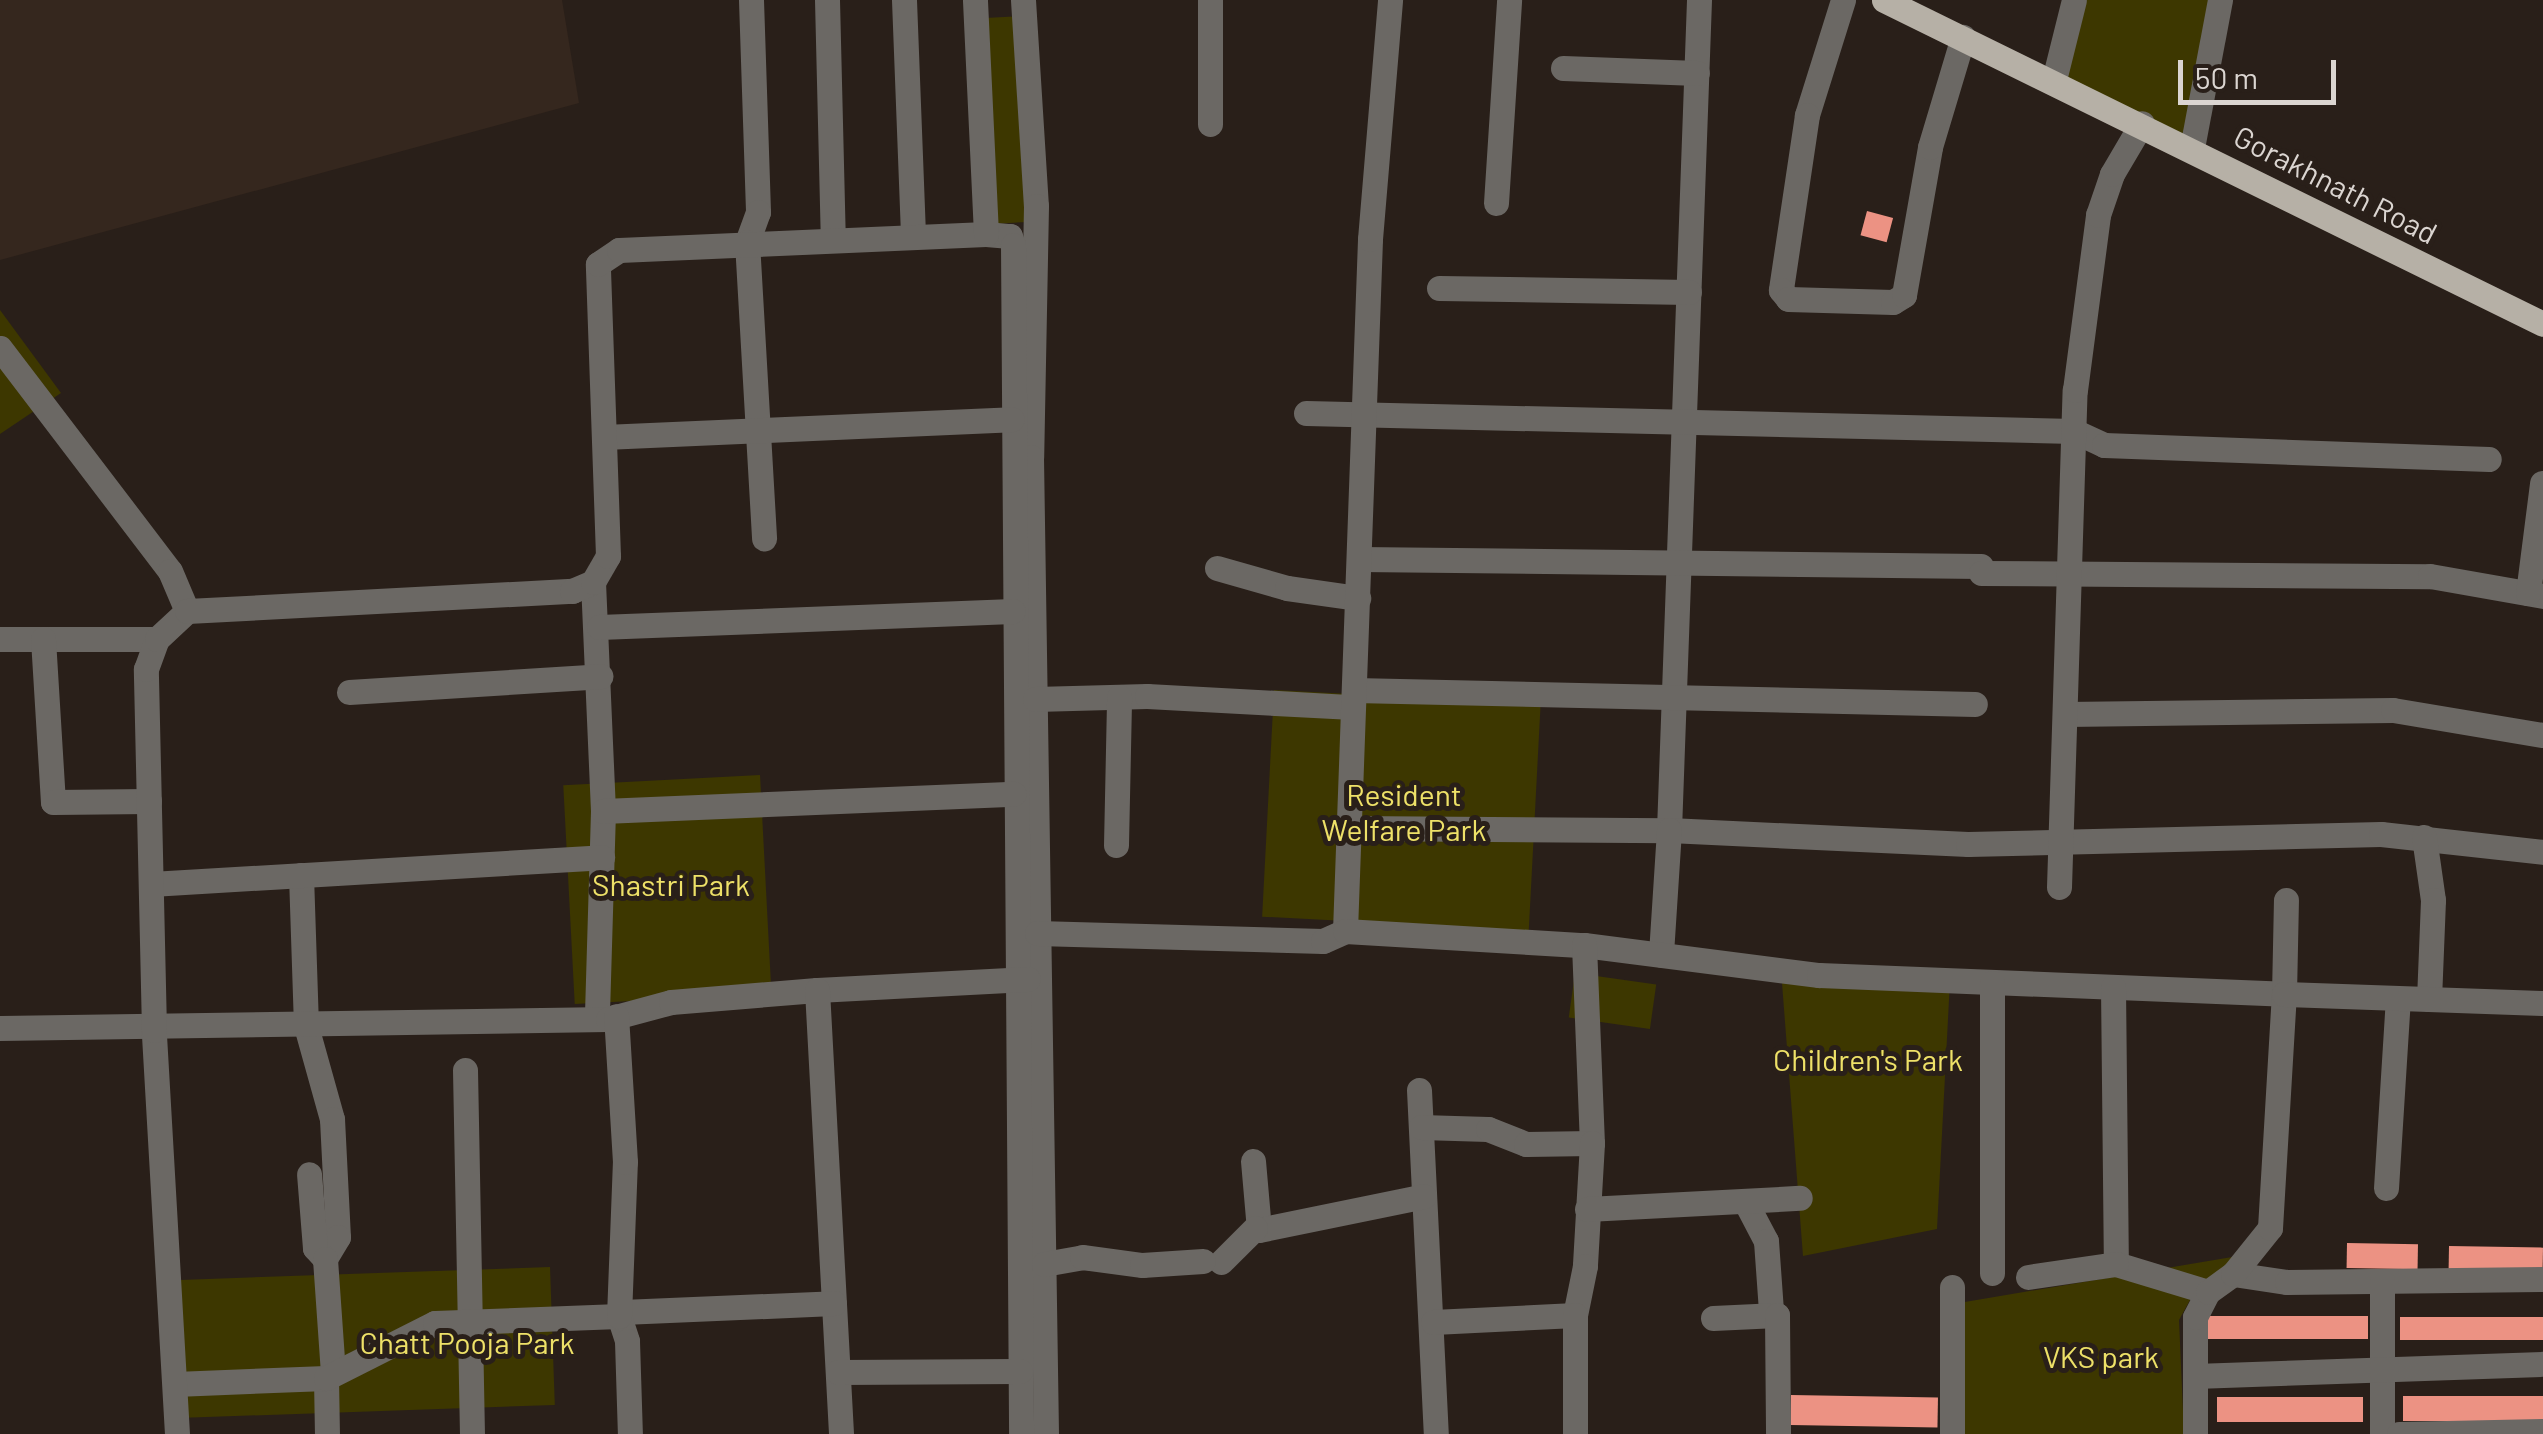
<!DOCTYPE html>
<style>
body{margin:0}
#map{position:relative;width:2543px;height:1434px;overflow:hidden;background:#291f19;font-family:Barlow,sans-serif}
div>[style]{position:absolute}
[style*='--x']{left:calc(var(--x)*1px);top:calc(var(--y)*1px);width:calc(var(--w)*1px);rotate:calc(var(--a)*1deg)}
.built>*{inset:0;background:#35271e}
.green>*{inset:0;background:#3d3700;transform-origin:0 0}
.building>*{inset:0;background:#ec9283;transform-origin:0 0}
.minor>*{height:25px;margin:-12.5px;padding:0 12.5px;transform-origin:12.5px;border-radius:12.5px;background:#6b6864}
.major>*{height:25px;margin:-12.5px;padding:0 12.5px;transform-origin:12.5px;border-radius:12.5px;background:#b6b0a6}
span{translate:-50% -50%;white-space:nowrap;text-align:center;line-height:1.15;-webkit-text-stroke:10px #291f19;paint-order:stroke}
.street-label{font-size:30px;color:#dbd5d1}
.park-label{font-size:30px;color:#eee168}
.scale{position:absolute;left:2178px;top:60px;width:158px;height:45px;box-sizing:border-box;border:5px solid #dbd5d1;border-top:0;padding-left:12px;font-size:30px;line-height:35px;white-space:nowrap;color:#dbd5d1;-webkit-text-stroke:8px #291f19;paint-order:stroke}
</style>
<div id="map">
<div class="built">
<div style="clip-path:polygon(0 0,562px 0,579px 103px,0 260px)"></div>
</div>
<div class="green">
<div style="clip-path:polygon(2078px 0,2219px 0,2190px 143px,2057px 79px)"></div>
<div style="left:1022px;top:16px;width:206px;height:37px;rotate:87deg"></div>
<div style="clip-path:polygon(0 310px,61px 393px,0 434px)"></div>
<div style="left:1274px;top:690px;width:267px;height:227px;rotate:3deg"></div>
<div style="left:760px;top:775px;width:219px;height:197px;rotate:87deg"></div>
<div style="clip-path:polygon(1781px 970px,1950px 981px,1937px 1229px,1803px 1256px)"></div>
<div style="left:1575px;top:973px;width:82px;height:45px;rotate:8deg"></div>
<div style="clip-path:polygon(2244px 1255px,2195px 1291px,2179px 1320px,2184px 1434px,1962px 1434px,1953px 1304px)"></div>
<div style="left:550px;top:1267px;width:138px;height:370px;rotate:88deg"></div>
</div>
<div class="building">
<div style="left:1867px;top:211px;width:27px;height:25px;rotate:15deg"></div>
<div style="left:2347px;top:1243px;width:71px;height:25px;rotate:1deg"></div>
<div style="left:2449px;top:1246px;width:94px;height:25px;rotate:1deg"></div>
<div style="left:2368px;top:1316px;width:23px;height:160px;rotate:90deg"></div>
<div style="left:2400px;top:1317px;width:143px;height:23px"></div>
<div style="left:1791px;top:1395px;width:147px;height:30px;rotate:1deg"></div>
<div style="left:2403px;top:1396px;width:140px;height:25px"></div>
<div style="left:2217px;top:1397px;width:146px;height:25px"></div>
</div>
<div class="minor">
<div style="--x:751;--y:0;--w:212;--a:88.1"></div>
<div style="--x:758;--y:212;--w:32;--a:110"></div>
<div style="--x:747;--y:242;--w:297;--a:86.7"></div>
<div style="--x:827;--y:0;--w:239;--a:88.6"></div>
<div style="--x:904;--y:0;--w:236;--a:87.8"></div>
<div style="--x:1023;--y:0;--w:206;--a:86.4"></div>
<div style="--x:1036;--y:206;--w:251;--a:91.1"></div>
<div style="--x:1031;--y:457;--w:977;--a:89.12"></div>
<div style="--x:1699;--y:0;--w:831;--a:92.07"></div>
<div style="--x:1669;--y:830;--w:299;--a:2.7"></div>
<div style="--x:1968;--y:844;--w:413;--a:-1.4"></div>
<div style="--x:2381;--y:834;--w:163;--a:6.3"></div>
<div style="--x:1843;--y:0;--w:121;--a:107.4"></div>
<div style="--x:1807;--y:115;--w:177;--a:98.5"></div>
<div style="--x:1781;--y:290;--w:11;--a:52"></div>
<div style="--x:1788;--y:299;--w:105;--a:1.6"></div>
<div style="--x:1893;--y:302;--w:13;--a:-32"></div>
<div style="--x:1904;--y:295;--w:150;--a:-80"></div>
<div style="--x:1930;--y:147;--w:115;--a:-73.3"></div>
<div style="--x:1563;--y:68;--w:134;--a:2.1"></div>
<div style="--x:2054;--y:80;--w:82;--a:-76"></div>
<div style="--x:1210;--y:124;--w:124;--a:-90"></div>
<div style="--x:2192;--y:148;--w:151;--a:-79.3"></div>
<div style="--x:1496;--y:203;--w:203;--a:-86.3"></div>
<div style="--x:986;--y:234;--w:24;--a:5"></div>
<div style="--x:1010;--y:236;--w:9;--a:72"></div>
<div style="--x:1013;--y:245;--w:1189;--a:89.61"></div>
<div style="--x:1439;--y:288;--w:250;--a:0.9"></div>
<div style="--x:0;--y:348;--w:280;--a:52.7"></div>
<div style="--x:170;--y:571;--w:43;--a:67"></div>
<div style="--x:1306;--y:413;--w:768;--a:1.34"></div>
<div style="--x:2074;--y:431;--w:33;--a:25"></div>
<div style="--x:2104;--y:445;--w:385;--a:2.1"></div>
<div style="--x:604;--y:437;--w:408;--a:-2.5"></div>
<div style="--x:1359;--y:559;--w:622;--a:0.64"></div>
<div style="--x:1217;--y:568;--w:73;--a:15.9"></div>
<div style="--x:1287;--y:588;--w:72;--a:8"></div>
<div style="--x:1981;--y:573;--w:449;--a:0.4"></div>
<div style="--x:2430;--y:576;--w:115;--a:10"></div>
<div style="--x:593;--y:582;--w:229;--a:87.5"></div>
<div style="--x:603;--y:811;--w:208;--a:91.7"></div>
<div style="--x:2528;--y:593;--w:111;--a:-82.7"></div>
<div style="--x:599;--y:627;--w:414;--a:-2.2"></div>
<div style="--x:0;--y:639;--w:157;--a:0"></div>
<div style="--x:43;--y:639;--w:163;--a:86.5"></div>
<div style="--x:53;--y:802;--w:96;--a:-0.6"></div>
<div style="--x:1354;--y:690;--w:621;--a:1.29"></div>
<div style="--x:349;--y:692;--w:252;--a:-3.6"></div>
<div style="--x:1035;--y:699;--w:112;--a:-1.5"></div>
<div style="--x:1147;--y:696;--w:206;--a:3.1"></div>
<div style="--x:2065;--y:714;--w:328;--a:-0.7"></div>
<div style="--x:2393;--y:710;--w:152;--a:9.5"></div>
<div style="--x:603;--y:811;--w:411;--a:-2.4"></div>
<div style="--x:1349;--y:828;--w:320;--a:0.4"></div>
<div style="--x:1669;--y:830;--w:125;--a:93.7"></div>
<div style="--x:2424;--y:837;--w:64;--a:81.9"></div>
<div style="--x:2433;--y:900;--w:99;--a:92.3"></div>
<div style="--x:1116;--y:845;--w:148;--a:-88.8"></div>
<div style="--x:301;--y:875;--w:151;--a:88.1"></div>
<div style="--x:306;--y:1026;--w:97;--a:74.4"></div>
<div style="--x:332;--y:1119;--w:118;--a:87.1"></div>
<div style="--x:338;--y:1237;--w:26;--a:121"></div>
<div style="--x:325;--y:1259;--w:15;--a:-132"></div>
<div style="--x:315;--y:1248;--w:74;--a:-94.6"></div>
<div style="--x:151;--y:884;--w:452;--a:-3.4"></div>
<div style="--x:2059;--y:887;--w:497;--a:-88.2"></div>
<div style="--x:2075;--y:390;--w:177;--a:-82.5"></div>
<div style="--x:2098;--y:215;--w:43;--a:-71.1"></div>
<div style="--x:2112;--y:174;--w:59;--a:-59.5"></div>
<div style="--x:1345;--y:931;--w:692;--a:-87.93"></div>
<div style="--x:1370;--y:239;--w:240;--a:-85.2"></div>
<div style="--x:1037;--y:933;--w:286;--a:1.6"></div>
<div style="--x:1323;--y:941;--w:24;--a:-24"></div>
<div style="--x:1345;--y:931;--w:239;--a:3.4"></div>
<div style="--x:1584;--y:945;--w:237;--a:7.3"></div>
<div style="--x:1819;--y:975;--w:465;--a:2.3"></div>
<div style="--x:2284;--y:994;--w:94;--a:-88.8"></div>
<div style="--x:1584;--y:945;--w:198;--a:87.7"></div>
<div style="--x:2113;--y:987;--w:277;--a:89.4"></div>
<div style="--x:2116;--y:1264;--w:96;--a:16.9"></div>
<div style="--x:817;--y:990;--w:211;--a:-3"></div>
<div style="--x:0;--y:1028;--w:608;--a:-0.85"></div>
<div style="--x:608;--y:1019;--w:65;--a:-15.1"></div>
<div style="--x:671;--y:1002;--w:146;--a:-4.7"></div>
<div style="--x:817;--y:990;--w:445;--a:86.9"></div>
<div style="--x:465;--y:1070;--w:364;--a:88.9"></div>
<div style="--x:1419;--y:1090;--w:344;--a:87.2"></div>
<div style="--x:1421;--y:1127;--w:67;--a:1.7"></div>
<div style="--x:1488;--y:1129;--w:41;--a:21.5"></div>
<div style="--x:1526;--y:1144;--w:66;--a:-0.9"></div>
<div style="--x:1592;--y:1143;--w:123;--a:93.3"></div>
<div style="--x:1585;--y:1266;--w:50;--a:101.5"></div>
<div style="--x:1575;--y:1315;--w:142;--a:177.2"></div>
<div style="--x:1253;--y:1161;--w:69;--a:85"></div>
<div style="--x:1259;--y:1230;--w:168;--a:-11.6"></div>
<div style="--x:2386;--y:1188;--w:190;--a:-86.4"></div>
<div style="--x:1745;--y:1201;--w:45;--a:62.3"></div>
<div style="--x:1766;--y:1241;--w:70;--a:85.9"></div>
<div style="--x:1587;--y:1209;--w:213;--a:-3"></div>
<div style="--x:325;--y:1259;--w:115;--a:86"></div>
<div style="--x:1221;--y:1262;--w:48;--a:-45"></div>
<div style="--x:1044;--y:1264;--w:39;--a:-10"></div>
<div style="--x:1082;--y:1257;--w:61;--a:7.6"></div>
<div style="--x:1142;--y:1265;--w:61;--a:-3.8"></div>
<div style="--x:1992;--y:1273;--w:290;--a:-90"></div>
<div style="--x:2233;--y:1274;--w:55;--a:8.4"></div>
<div style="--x:2287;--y:1282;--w:256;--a:-0.7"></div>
<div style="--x:2028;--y:1277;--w:89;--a:-8.4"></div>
<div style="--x:2382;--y:1281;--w:153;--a:90"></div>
<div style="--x:1952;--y:1287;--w:147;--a:90"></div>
<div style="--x:622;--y:1312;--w:212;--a:-2.4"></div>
<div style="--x:1575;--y:1315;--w:119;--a:90"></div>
<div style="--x:619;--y:1316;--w:26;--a:72"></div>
<div style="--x:627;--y:1341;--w:93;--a:88.2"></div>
<div style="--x:1713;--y:1318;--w:64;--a:-2.7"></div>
<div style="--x:1777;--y:1315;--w:119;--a:89.5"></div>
<div style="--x:838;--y:1372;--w:182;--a:-0.3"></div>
<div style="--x:2195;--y:1376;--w:348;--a:-2"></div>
<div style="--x:326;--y:1378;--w:56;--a:89"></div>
<div style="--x:175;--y:1384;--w:151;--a:-2.3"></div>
<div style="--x:326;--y:1378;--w:122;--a:-26.8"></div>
<div style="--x:435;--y:1323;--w:184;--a:-2.2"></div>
<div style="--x:619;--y:1316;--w:154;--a:-87.8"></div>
<div style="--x:625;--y:1162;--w:146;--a:-93.5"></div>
<div style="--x:177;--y:1434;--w:405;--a:-93.3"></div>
<div style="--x:154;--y:1030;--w:361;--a:-91.3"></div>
<div style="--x:146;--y:669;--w:32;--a:-70"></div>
<div style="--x:157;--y:639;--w:41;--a:-43"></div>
<div style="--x:187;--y:611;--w:386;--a:-3"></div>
<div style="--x:572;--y:591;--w:23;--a:-23"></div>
<div style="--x:593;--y:582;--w:30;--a:-60"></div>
<div style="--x:608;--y:556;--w:292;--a:-92"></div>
<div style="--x:598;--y:264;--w:25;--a:-34"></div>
<div style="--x:619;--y:250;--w:367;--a:-2.5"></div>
<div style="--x:986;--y:234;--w:234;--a:-92.7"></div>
<div style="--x:2195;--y:1434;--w:117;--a:-90"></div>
<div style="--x:2195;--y:1317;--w:28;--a:-63"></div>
<div style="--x:2208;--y:1292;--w:31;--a:-36"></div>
<div style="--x:2233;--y:1274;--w:59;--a:-51.2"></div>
<div style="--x:2270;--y:1228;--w:234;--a:-86.6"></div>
<div style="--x:2284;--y:994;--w:259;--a:2"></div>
<div style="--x:2399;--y:1434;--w:144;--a:-1.2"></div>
</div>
<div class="major">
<div style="--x:1884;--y:0;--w:734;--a:26.18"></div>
</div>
<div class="street-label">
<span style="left:2336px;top:184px;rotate:27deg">Gorakhnath Road</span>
</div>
<div class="park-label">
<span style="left:1404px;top:811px">Resident<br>Welfare Park</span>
<span style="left:671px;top:884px">Shastri Park</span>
<span style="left:1868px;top:1059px">Children's Park</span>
<span style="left:467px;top:1342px">Chatt Pooja Park</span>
<span style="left:2101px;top:1356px">VKS park</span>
</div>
<div class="scale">50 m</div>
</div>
